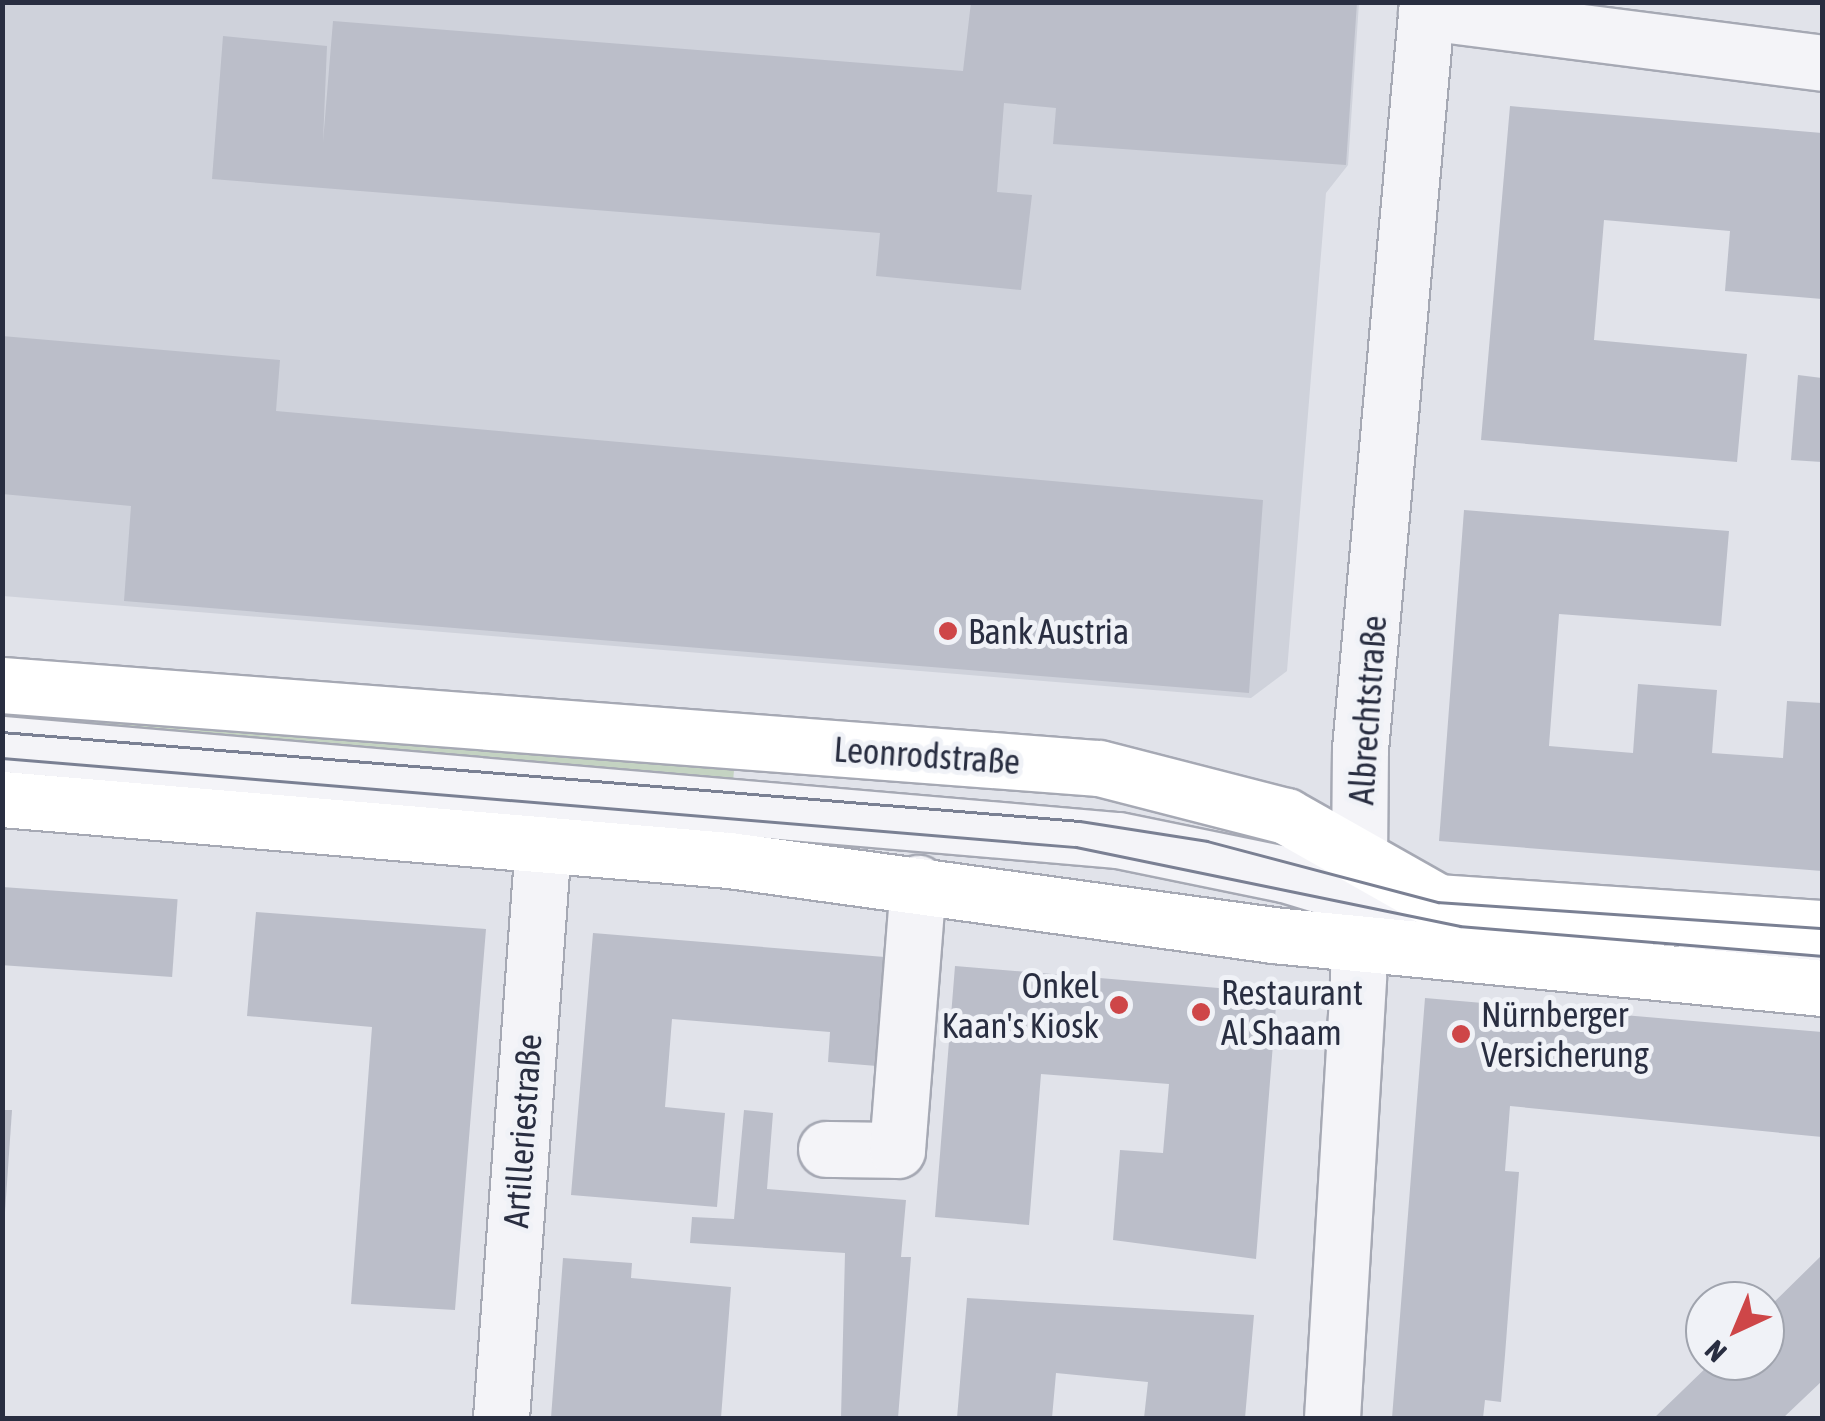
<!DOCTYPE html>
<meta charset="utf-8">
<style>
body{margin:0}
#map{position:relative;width:1825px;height:1421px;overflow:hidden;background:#e1e3ea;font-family:"Asap Condensed",sans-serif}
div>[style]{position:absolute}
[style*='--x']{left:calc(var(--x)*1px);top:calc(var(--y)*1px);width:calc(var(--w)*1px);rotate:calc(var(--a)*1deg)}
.built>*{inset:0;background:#cfd2db}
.green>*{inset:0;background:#c4d3c2;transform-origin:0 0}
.building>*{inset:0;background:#bbbec9;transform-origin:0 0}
.roads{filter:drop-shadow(2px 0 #a6a9b4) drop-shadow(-2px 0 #a6a9b4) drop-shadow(0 2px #a6a9b4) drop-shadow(0 -2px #a6a9b4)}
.minor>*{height:55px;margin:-27.5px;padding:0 27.5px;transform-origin:27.5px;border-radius:27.5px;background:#f4f4f8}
.major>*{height:55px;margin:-27.5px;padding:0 27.5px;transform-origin:27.5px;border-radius:27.5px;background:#fff}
.tram>*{height:2.5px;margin:-1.25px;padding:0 1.25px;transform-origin:1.25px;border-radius:1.25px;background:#7a8093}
.dots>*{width:28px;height:28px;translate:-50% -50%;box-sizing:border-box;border:5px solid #f0f2f7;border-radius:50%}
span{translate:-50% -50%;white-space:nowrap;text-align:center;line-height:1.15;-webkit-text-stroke:10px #f0f2f7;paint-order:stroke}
.poi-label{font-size:35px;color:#292e41}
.left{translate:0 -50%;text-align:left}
.right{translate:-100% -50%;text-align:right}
.street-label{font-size:35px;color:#292e41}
.frame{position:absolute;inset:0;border:5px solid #292e41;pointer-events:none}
.north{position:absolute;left:1685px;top:1281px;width:100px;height:100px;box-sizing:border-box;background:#f0f2f7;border:2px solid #a0a4ae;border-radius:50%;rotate:224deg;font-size:28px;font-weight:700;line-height:40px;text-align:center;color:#292e41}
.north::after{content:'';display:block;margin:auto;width:35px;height:45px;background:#ce4648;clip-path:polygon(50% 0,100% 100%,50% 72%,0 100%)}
</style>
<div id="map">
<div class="built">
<div style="clip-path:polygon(2px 3px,1359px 3px,1348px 165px,1326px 193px,1287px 671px,1251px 698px,3px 596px)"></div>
</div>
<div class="green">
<div style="left:2px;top:704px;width:735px;height:16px;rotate:5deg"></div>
</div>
<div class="building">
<div style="clip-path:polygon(971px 2px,1357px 2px,1346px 165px,1053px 144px,1056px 108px,1004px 103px,997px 192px,1032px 195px,1021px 290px,876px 276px,880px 233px,212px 179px,223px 36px,327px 46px,323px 142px,333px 21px,963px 71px)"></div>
<div style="clip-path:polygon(1510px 106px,1822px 133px,1822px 299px,1725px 291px,1730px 231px,1604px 220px,1594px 340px,1747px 354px,1737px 462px,1481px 440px)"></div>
<div style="clip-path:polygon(2px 336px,280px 360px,276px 411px,1263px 500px,1249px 693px,124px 601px,131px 506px,2px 494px)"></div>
<div style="clip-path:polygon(1798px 375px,1822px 378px,1822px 462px,1791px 460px)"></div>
<div style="clip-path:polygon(1464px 510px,1729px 531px,1721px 626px,1559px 614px,1549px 746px,1633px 753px,1638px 684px,1717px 690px,1712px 753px,1783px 758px,1787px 701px,1822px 703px,1822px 871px,1439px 841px)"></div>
<div style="left:2px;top:887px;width:176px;height:78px;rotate:4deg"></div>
<div style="clip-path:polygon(256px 912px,486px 929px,455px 1310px,351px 1304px,372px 1027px,247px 1016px)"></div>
<div style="clip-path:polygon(593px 933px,897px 958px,889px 1067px,828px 1062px,830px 1032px,672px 1019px,665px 1107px,725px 1113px,717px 1207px,571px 1195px)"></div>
<div style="clip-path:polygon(955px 966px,1277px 993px,1256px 1259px,1113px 1240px,1120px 1150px,1163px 1153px,1169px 1084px,1041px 1074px,1029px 1225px,935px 1217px)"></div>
<div style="clip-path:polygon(1425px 998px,1822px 1032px,1822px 1137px,1510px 1106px,1505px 1171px,1519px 1172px,1505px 1355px,1501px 1402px,1485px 1400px,1483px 1418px,1392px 1418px)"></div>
<div style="clip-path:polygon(2px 1110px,12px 1110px,5px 1212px,2px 1212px)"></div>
<div style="clip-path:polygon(744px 1110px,773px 1113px,767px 1189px,906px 1200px,901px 1257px,911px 1257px,898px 1418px,841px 1418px,845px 1253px,690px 1243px,692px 1217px,734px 1219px)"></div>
<div style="clip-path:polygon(1822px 1255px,1822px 1381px,1783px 1418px,1654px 1418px,1713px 1361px,1765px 1361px,1765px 1311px)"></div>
<div style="clip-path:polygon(563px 1258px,632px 1263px,631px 1278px,731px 1287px,721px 1418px,551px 1418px)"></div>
<div style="clip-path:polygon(967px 1298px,1254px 1315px,1245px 1418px,1144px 1418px,1148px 1382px,1056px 1373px,1052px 1418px,957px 1418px)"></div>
</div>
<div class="roads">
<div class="minor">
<div style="--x:1426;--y:12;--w:399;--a:7.3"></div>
<div style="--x:2;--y:744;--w:1120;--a:4.92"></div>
<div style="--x:1118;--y:840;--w:169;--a:11.6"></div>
<div style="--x:1284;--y:874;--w:169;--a:16.8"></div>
<div style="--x:1706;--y:947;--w:116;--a:4.4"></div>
<div style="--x:826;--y:1149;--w:71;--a:0.8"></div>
<div style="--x:897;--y:1150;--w:268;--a:-85.5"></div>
<div style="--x:501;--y:1418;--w:577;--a:-85.82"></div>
<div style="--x:1332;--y:1418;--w:442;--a:-86.6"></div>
<div style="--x:1358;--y:977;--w:228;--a:-89.5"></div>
<div style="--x:1360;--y:749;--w:750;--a:-84.87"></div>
</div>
<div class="major">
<div style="--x:2;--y:685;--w:1100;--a:4.33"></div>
<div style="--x:1099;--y:768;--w:193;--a:14.4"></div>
<div style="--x:1286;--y:816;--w:175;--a:29.5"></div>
<div style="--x:1438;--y:902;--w:385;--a:3.9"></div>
<div style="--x:2;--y:799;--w:730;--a:4.8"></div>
<div style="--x:729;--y:860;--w:549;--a:7.85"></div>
<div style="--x:1273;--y:935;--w:552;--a:5.51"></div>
</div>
</div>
<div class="tram">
<div style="--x:2;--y:732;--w:1082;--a:4.72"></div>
<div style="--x:1080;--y:821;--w:129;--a:8.9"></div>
<div style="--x:1207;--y:841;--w:239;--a:14.8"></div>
<div style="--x:1438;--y:902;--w:385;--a:3.9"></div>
<div style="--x:2;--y:758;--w:1078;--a:4.74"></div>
<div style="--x:1076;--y:847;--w:392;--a:11.6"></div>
<div style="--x:1460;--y:926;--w:363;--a:4.7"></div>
</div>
<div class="dots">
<div style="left:948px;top:631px;background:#ce4648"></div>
<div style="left:1119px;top:1005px;background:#ce4648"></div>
<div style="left:1201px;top:1012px;background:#ce4648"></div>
<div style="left:1461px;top:1034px;background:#ce4648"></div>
</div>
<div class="poi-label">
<span class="left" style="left:968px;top:631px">Bank Austria</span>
<span class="right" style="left:1099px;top:1005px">Onkel<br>Kaan's Kiosk</span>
<span class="left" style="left:1221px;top:1012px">Restaurant<br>Al Shaam</span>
<span class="left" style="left:1481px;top:1034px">Nürnberger<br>Versicherung</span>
</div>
<div class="street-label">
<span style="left:1367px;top:710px;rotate:-86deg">Albrechtstraße</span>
<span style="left:927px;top:755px;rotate:4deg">Leonrodstraße</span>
<span style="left:522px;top:1131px;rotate:-86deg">Artilleriestraße</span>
</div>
<div class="frame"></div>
<div class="north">N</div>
</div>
